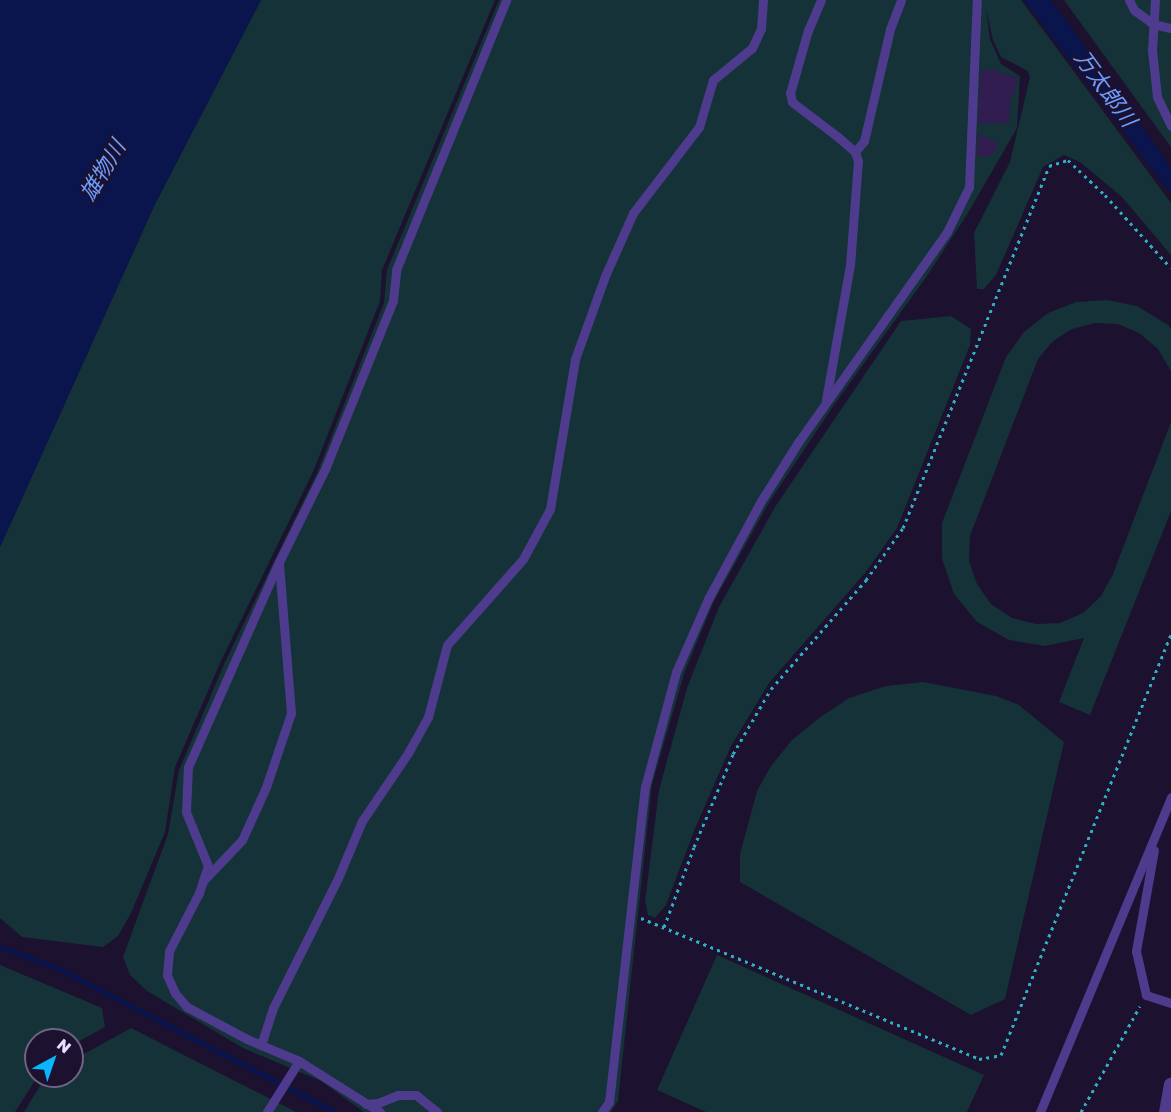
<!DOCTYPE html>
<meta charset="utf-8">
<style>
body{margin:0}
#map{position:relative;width:1171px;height:1112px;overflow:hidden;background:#1c112e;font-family:"Golos Text","Noto Sans JP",sans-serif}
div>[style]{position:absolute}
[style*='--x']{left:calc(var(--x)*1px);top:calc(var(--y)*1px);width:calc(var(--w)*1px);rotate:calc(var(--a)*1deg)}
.green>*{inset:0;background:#143238}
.water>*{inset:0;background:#0a154e}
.stream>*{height:5px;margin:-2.5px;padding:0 2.5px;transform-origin:2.5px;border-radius:2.5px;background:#0a154e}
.building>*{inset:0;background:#311d4f}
.path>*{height:3px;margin-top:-1.5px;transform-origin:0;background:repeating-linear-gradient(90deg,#2eafc3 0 3px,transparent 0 7.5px)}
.service>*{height:9px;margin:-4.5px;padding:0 4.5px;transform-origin:4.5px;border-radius:4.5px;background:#4f3b8e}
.tertiary>*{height:15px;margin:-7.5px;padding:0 7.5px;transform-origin:7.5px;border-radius:7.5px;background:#4f3b8e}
span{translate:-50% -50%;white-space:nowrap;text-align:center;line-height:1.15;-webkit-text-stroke:4.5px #1c112e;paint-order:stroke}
.water-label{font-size:22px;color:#6c9eff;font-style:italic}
.north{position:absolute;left:24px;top:1028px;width:60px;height:60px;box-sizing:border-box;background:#1c112e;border:2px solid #6e6382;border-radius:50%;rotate:40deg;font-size:16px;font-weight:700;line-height:24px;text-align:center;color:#e8deff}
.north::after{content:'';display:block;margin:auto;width:21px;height:27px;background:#0ab6ff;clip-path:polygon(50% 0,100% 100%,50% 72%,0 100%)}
</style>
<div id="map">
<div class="green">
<div style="clip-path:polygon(261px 0,495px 0,382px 270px,380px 301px,313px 472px,221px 661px,175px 767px,165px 832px,131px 913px,118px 936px,103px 947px,22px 937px,0 918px,0 547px,155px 204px)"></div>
<div style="clip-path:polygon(499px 0,1021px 0,1171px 203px,1171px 255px,1122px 197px,1080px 162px,1064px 155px,1043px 167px,996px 275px,984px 289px,977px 289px,974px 233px,1010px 162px,1030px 77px,1028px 71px,1001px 57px,993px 40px,986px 8px,990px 39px,1001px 64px,1020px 76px,1017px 128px,968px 213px,927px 276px,834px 405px,770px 501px,714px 601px,685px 671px,652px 784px,618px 1101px,611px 1112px,364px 1112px,321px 1081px,243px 1048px,147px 991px,130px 975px,123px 957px,168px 834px,179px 770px,225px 662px,317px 473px,384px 303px,387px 270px)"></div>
<div style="clip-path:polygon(1064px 0,1171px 0,1171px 147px,1146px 113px)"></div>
<div style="clip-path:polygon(1107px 300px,1137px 306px,1168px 325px,1171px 329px,1171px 371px,1158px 349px,1139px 333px,1118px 324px,1095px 323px,1072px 329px,1053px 341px,1038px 359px,970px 536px,969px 561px,977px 584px,991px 604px,1012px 618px,1036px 624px,1060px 623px,1083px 613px,1101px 596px,1113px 574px,1171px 422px,1171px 511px,1090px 715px,1059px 702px,1084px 638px,1045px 646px,1009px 640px,977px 622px,954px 594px,942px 559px,942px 523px,1006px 357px,1024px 332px,1048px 313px,1076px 302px)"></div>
<div style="clip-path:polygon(951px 316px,971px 329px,970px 345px,897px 528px,865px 573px,769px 683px,731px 746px,694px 831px,666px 905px,655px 918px,648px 915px,645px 901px,659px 790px,687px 688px,719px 607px,775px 507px,901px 321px)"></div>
<div style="clip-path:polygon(923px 682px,996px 696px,1019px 705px,1064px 742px,1005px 999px,971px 1015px,740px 882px,740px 854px,757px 791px,771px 766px,792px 740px,819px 718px,849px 698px,886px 686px)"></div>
<div style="clip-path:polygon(717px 955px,984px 1075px,967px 1112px,706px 1112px,657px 1090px)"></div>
<div style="clip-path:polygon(0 965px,102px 1008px,105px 1027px,72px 1045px,72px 1040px,36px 1040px,38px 1076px,15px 1112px,0 1112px)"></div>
<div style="clip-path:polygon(131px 1028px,296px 1112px,24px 1112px,46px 1076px,72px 1076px,72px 1056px,84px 1054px)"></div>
</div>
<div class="water">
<div style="clip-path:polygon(0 0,261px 0,155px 204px,0 547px)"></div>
<div style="clip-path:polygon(1024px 0,1050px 0,1065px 19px,1171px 168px,1171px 194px)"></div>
</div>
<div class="stream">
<div style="--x:0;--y:947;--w:62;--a:19.9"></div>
<div style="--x:58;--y:968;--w:312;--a:27.5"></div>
</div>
<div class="building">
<div style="clip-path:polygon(981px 70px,999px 70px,999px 74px,1017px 76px,1015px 94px,1011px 94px,1009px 123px,978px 124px)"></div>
<div style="clip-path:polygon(978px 133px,998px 144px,992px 156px,977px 156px)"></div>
</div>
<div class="path">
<div style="--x:641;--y:918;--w:366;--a:22.6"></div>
<div style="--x:979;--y:1059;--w:22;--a:-10"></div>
<div style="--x:1001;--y:1055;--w:453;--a:-68"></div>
<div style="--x:664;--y:927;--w:85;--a:-69.4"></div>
<div style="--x:694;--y:847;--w:101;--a:-67.2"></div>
<div style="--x:733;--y:754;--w:75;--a:-59.7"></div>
<div style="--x:771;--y:689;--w:145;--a:-48.9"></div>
<div style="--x:866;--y:580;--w:64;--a:-54.6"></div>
<div style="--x:903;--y:528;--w:390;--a:-68"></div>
<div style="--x:1049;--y:166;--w:20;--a:-18"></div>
<div style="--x:1068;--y:160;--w:51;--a:43.4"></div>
<div style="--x:1105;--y:195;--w:98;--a:47.9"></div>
<div style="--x:1081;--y:1112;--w:121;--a:-60.9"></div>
</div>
<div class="service">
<div style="--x:821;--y:0;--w:33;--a:113"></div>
<div style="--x:808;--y:30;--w:66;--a:105.9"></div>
<div style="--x:790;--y:93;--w:9;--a:77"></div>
<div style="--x:792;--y:102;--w:58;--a:37.3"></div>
<div style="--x:838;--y:137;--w:23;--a:41"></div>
<div style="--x:855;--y:152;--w:9;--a:72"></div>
<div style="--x:858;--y:161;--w:104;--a:94.4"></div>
<div style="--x:850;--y:265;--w:137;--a:100.1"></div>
<div style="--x:1129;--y:0;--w:11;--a:63"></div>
<div style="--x:1134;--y:10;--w:24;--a:36"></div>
<div style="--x:1153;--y:24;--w:18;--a:13"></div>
<div style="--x:1155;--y:0;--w:50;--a:93.4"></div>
<div style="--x:1152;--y:50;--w:47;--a:83.9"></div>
<div style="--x:1157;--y:97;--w:32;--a:64"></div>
<div style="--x:855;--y:152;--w:14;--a:-51"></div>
<div style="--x:864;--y:141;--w:115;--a:-76.9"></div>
<div style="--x:890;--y:29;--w:31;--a:-69"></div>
<div style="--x:1154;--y:850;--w:103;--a:100.1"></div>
<div style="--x:1136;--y:951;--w:45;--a:77.2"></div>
<div style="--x:1146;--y:995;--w:26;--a:18"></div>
<div style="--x:204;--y:880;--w:55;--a:-46.5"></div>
<div style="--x:242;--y:840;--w:58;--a:-65.6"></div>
<div style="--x:266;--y:787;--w:78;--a:-71.3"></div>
<div style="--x:291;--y:713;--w:148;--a:-94.6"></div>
<div style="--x:261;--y:1045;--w:39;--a:-72"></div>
<div style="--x:273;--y:1008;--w:145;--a:-63.4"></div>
<div style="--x:338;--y:878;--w:62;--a:-67.2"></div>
<div style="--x:362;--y:821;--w:82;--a:-55.9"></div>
<div style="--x:408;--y:753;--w:41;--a:-60.9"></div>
<div style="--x:428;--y:717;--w:74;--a:-75.2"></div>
<div style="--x:447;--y:645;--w:115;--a:-48.5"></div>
<div style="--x:523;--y:559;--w:57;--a:-61.6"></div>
<div style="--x:550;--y:509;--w:152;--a:-80.5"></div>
<div style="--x:575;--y:359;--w:88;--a:-70.1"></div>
<div style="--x:605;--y:276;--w:69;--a:-66"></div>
<div style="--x:633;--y:213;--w:108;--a:-52.5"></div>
<div style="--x:699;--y:127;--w:49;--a:-73.4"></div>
<div style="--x:713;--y:80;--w:50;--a:-39.4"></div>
<div style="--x:752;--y:48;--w:21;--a:-65"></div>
<div style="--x:761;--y:29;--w:29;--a:-86"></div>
<div style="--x:366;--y:1104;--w:12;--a:-5"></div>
<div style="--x:378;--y:1103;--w:22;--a:-22"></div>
<div style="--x:398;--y:1095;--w:18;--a:0"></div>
<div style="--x:416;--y:1095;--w:27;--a:39"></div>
<div style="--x:267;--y:1112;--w:60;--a:-57.9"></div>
<div style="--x:380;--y:1112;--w:96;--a:-147.8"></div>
<div style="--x:299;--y:1061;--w:56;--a:-157.1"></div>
<div style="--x:247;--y:1039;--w:68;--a:-151.9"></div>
<div style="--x:187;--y:1007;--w:18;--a:-131"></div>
<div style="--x:175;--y:993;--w:20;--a:-114"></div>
<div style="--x:167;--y:975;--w:24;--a:-85"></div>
<div style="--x:169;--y:951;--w:65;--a:-62.7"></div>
<div style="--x:199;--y:893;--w:28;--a:-72"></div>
<div style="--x:208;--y:866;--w:58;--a:-112.2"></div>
<div style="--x:186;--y:812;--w:45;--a:-87.5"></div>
<div style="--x:188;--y:767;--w:224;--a:-66.1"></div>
<div style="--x:279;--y:562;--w:104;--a:-63.7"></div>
<div style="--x:325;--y:469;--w:181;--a:-68"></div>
<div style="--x:393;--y:301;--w:31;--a:-84"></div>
<div style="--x:396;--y:270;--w:292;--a:-67.8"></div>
<div style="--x:602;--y:1112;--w:12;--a:-55"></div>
<div style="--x:609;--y:1102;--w:317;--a:-83.5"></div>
<div style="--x:645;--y:787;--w:119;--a:-74.9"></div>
<div style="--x:676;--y:672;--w:80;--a:-66.3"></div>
<div style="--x:708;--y:599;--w:111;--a:-61.6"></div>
<div style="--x:761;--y:501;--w:71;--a:-57.7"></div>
<div style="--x:799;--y:441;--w:256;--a:-54.7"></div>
<div style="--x:947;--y:232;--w:50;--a:-63.9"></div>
<div style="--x:969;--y:187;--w:187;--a:-87.6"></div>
<div style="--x:1040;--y:1112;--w:341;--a:-67.4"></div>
</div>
<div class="tertiary">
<div style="--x:1166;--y:1112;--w:28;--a:-80"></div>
</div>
<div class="water-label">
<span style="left:1106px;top:88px;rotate:54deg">万太郎川</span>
<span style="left:102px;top:170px;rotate:-59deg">雄物川</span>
</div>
<div class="north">N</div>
</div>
